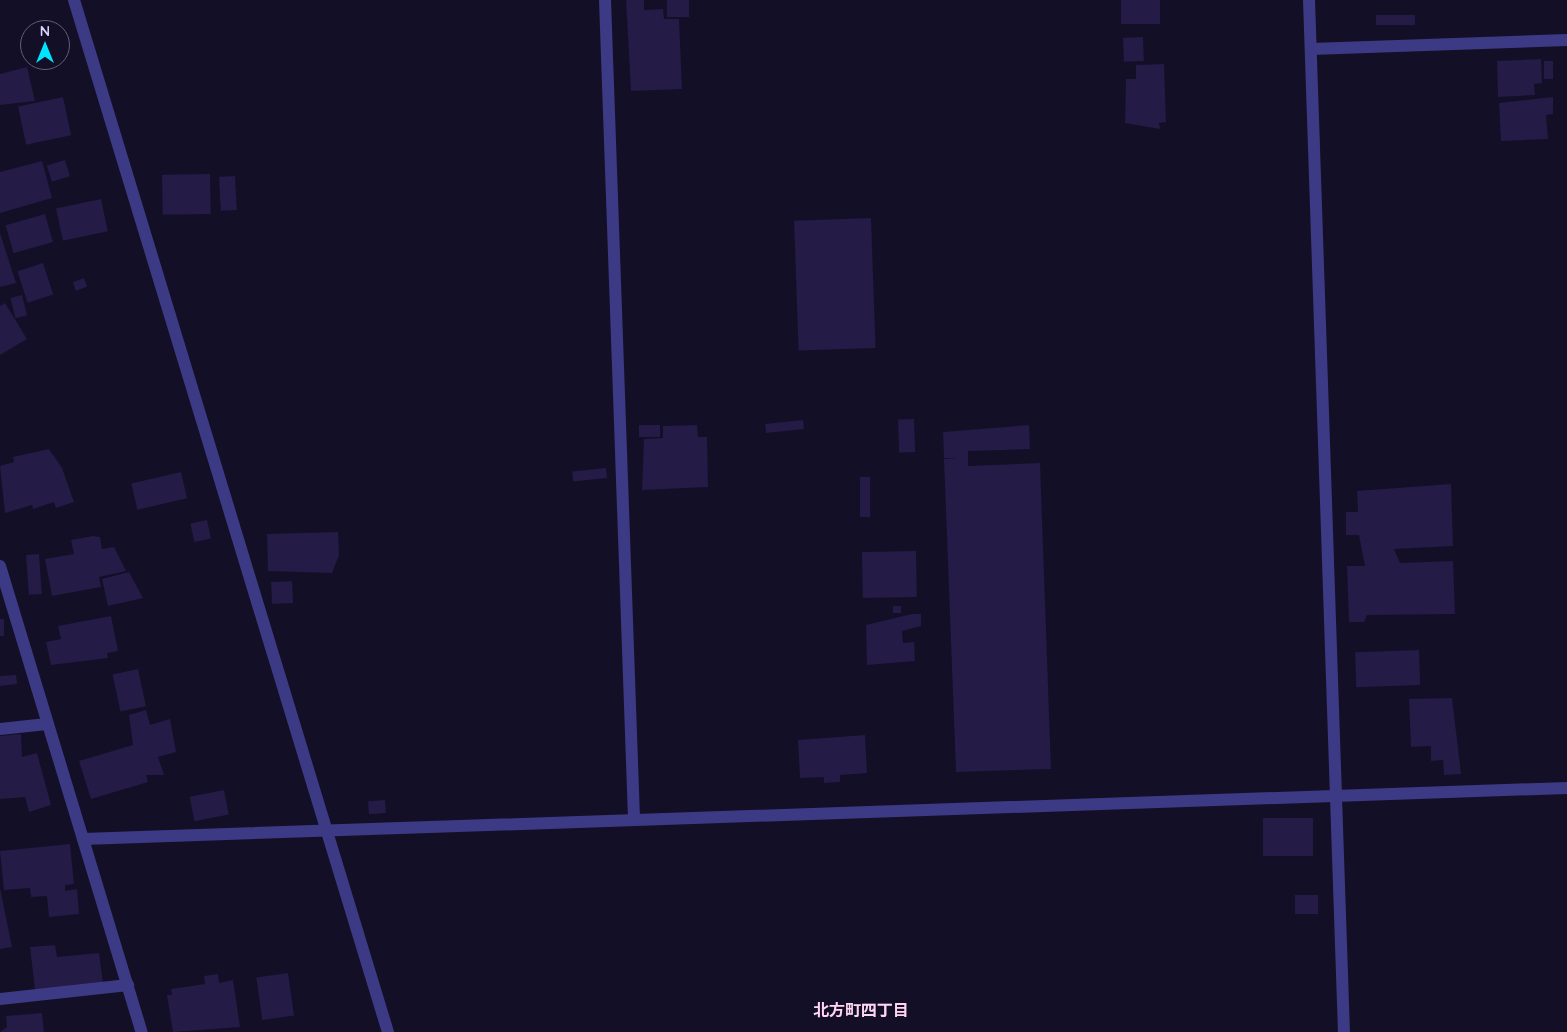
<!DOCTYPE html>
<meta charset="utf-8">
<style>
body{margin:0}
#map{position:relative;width:1567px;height:1032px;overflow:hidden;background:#130f26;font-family:Quicksand,"Noto Sans JP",sans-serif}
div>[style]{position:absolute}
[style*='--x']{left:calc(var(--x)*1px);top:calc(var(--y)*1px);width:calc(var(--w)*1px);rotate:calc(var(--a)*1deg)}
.building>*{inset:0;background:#241b47;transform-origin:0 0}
.minor>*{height:12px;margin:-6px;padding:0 6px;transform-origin:6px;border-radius:6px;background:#3d3a85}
.tertiary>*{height:12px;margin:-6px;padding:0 6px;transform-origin:6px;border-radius:6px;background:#3d3a85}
span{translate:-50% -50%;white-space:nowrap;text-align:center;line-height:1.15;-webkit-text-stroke:4px #130f26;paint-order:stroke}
.neighbourhood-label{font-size:16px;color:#ffd6f0;font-weight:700}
.north{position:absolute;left:20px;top:20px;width:50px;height:50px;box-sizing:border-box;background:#130f26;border:1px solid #625e7d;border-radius:50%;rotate:0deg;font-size:14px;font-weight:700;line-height:20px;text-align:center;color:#d9d4ff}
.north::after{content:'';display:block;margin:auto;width:18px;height:22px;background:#00e5ff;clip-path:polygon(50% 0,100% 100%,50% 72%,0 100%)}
</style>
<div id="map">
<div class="building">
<div style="clip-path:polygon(626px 0,644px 0,644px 10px,663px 9px,664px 19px,679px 19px,682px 89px,631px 91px)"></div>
<div style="left:667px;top:0;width:22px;height:17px"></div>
<div style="left:1121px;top:0;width:39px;height:24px"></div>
<div style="left:1415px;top:15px;width:10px;height:39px;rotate:90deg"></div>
<div style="left:1143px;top:37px;width:24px;height:20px;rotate:88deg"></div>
<div style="clip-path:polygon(1541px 59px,1542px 83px,1534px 84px,1535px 95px,1498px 97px,1497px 61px)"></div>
<div style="left:1544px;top:61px;width:9px;height:18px"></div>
<div style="clip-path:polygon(1164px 64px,1166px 122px,1159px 123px,1160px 129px,1125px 123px,1126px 79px,1136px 79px,1136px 65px)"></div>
<div style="clip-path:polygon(27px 67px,35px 101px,0 105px,0 74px)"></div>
<div style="left:63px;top:97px;width:39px;height:46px;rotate:78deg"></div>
<div style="clip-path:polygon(1553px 97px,1553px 114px,1546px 115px,1548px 139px,1501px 141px,1499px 103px)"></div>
<div style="left:65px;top:160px;width:17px;height:19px;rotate:73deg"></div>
<div style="clip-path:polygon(42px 161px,52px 198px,0 213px,0 172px)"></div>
<div style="left:210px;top:174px;width:40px;height:48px;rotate:89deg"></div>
<div style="left:235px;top:176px;width:34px;height:16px;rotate:87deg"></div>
<div style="left:101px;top:199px;width:33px;height:46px;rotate:78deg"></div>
<div style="left:45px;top:214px;width:29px;height:41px;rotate:74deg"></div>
<div style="left:871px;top:218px;width:130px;height:77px;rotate:88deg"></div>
<div style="clip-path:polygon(0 233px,16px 283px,0 287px)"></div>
<div style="left:43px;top:263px;width:33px;height:27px;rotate:72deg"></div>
<div style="left:84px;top:278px;width:9px;height:12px;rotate:69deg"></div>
<div style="left:22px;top:295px;width:21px;height:12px;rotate:76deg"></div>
<div style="clip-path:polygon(5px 303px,27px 339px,0 355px,0 306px)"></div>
<div style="left:914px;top:419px;width:33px;height:16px;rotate:88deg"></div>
<div style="left:803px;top:420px;width:9px;height:38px;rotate:84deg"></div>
<div style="left:639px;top:425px;width:21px;height:12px"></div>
<div style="clip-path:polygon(697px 425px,698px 437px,707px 437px,708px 487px,642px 490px,644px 439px,663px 438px,663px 426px)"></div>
<div style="clip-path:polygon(1029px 425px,1030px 449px,968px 451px,968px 466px,1040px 463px,1051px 769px,956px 772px,944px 459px,957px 458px,944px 458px,943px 432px)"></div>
<div style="clip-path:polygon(49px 449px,62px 468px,74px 502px,56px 508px,54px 502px,33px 509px,32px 505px,5px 513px,0 466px,14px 462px,13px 457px)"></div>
<div style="left:606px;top:468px;width:10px;height:34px;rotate:84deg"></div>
<div style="left:181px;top:472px;width:27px;height:51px;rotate:77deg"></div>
<div style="left:860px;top:477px;width:10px;height:40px"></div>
<div style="clip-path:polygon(1451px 484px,1453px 546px,1394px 549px,1400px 563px,1453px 561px,1455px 614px,1367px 615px,1364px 622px,1349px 622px,1347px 566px,1365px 566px,1359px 535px,1346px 535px,1346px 512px,1358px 512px,1357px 491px)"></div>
<div style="left:207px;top:520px;width:19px;height:17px;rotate:78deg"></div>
<div style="clip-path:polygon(338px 532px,339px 555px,332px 573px,268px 571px,267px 534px)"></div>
<div style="clip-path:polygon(93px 536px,100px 537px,102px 549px,114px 547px,126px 571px,99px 577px,101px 587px,52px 596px,45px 559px,74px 554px,71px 540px)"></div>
<div style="left:916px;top:551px;width:46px;height:54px;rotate:89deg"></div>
<div style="left:39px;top:554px;width:40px;height:13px;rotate:86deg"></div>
<div style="clip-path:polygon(129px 572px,143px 598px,108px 606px,102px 579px)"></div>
<div style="left:292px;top:581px;width:22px;height:21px;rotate:87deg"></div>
<div style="left:893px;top:606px;width:8px;height:7px"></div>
<div style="clip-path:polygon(912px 614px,921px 614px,921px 626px,902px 631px,903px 643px,914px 642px,915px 661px,867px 665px,866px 625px)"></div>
<div style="clip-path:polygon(111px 616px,118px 651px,107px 653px,108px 658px,51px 665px,46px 642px,61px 639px,58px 626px)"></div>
<div style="left:0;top:619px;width:4px;height:17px"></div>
<div style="left:1419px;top:650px;width:35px;height:64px;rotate:88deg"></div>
<div style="left:138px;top:669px;width:38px;height:26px;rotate:78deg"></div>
<div style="clip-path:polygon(16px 675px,17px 684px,0 686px,0 676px)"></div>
<div style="clip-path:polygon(1452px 698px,1461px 774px,1444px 775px,1443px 760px,1431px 761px,1431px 746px,1411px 747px,1409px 699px)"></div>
<div style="clip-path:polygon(146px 710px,150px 725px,170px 719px,176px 752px,158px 757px,164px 775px,146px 775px,148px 782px,91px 799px,79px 761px,133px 745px,129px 715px)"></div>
<div style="clip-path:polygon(21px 734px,22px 757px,37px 753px,51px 805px,29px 812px,25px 797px,0 799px,0 736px)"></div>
<div style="clip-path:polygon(865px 735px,867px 773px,840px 775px,840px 782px,824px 783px,824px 777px,800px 778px,798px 740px)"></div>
<div style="left:224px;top:790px;width:25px;height:35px;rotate:79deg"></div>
<div style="left:385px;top:800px;width:13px;height:17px;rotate:86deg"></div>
<div style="left:1263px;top:818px;width:50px;height:38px"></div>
<div style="clip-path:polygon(70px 844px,74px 884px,65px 885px,65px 891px,77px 889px,79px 914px,49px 917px,47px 896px,31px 897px,30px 888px,4px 890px,0 851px)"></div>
<div style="clip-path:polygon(0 888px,12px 947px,0 949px)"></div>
<div style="left:1295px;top:895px;width:23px;height:19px"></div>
<div style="clip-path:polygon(55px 945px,57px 957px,99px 953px,103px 983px,35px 990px,30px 947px)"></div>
<div style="left:288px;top:973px;width:43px;height:32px;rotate:82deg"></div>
<div style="clip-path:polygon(218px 974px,219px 983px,233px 980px,240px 1027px,173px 1032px,167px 995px,172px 995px,171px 989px,205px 984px,204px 976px)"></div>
<div style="clip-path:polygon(42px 1013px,44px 1032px,0 1032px,7px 1027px,6px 1016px)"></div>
</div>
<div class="minor">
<div style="--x:74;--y:0;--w:1079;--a:73.08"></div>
<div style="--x:605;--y:0;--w:819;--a:87.97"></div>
<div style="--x:1309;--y:0;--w:1033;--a:88.06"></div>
<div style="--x:1311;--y:49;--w:256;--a:-2"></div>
<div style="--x:0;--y:729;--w:47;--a:-6.1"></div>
<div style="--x:83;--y:839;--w:1485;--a:-1.97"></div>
<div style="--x:0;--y:999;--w:129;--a:-6.2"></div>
</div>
<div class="tertiary">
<div style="--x:0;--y:566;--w:487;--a:73.1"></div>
</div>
<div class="neighbourhood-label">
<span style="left:861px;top:1010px">北方町四丁目</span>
</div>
<div class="north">N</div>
</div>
